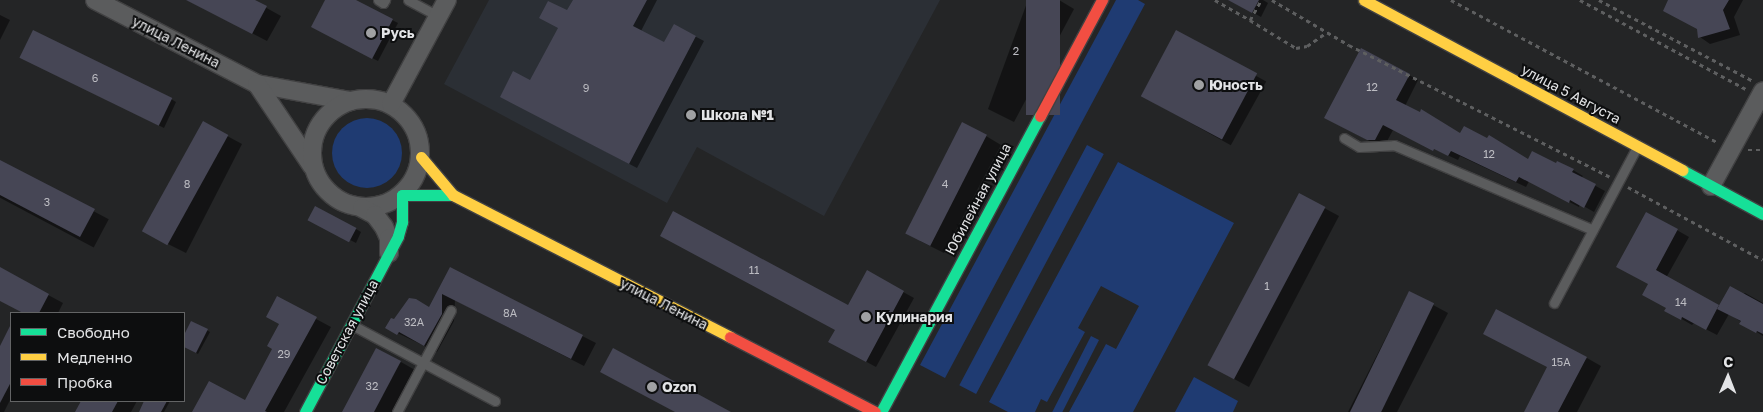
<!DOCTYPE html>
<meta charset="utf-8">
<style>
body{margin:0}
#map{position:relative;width:1763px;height:412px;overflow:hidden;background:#242526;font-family:"Golos Text",sans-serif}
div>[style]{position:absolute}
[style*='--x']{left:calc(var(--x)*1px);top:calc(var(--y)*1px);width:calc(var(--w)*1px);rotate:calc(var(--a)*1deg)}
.built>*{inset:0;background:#2b2f35}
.green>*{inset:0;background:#1f3b72;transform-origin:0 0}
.round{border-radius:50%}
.shadow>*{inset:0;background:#0007;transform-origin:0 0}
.building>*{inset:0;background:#464655;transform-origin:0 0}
.path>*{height:2.5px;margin-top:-1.25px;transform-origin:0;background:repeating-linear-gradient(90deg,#5e5f60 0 4px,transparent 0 8px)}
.roads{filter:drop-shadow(1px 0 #414142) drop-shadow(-1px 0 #414142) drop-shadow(0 1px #414142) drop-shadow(0 -1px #414142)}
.lane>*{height:9px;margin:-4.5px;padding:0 4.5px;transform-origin:4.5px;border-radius:4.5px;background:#5b5c5d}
.street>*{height:18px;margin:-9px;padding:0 9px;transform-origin:9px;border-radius:9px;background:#5b5c5d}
.street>.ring{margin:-9px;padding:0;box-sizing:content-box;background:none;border:18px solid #5b5c5d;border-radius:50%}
.fast>*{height:11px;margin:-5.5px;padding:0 5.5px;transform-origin:5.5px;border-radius:5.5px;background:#16e098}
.slow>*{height:11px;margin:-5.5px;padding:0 5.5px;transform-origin:5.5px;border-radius:5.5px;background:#ffcf43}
.jam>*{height:11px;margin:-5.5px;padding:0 5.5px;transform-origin:5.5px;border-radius:5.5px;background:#f24e42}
.dots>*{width:14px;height:14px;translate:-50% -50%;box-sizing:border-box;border:2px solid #0d0e0f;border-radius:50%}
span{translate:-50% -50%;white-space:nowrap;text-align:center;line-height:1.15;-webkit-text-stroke:4px #0d0e0f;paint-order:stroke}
.number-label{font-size:11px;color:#bcbcc2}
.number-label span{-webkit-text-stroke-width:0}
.poi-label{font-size:14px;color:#e3e4e6;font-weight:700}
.left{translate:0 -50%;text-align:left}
.street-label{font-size:14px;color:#e3e4e6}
.legend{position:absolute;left:10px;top:312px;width:175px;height:90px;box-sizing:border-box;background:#0d0e0f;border:1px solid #636465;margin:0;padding:6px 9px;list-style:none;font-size:15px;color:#e3e4e6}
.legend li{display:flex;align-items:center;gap:10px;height:25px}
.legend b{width:25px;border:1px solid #636465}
.north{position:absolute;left:1703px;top:352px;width:50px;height:50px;-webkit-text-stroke:4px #0d0e0f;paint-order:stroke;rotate:1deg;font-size:14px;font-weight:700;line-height:20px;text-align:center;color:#e3e4e6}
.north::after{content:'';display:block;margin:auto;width:18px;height:22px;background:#e3e4e6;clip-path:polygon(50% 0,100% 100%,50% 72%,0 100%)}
</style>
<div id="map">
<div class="built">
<div style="clip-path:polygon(489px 0,940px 0,824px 216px,697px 147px,667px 203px,444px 84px)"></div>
</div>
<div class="green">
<div style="clip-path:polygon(1116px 0,1138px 0,1145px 4px,945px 378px,920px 365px)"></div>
<div class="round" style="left:332px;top:118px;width:70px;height:70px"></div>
<div style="left:1087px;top:145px;width:19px;height:272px;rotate:28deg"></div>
<div style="clip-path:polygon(1118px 162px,1234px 223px,1133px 412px,1069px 412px,1106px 344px,1116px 349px,1139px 306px,1101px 286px,1078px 328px,1085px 332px,1047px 402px,1041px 399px,1035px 412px,1008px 412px,989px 402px)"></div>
<div style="left:1091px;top:336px;width:9px;height:86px;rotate:27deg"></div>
<div style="clip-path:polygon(1194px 377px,1238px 401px,1233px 412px,1175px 412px)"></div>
</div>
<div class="shadow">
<div style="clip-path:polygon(187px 0,252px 0,281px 16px,267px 41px)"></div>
<div style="clip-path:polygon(327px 0,353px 0,398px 23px,378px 61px,318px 30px)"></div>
<div style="clip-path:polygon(574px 0,657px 0,641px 31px,665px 44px,675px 26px,704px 41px,637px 168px,510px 101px,531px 82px)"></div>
<div style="clip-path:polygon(1028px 0,1059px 0,1074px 9px,1014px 122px,988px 109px)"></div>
<div style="clip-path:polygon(1230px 0,1263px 0,1268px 3px,1261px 17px)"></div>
<div style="clip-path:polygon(1670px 0,1743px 0,1734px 17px,1740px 35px,1710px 44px,1700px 37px,1698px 29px)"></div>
<div style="clip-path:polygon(0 15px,10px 20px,0 40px)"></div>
<div style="left:1177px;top:32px;width:102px;height:73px;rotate:29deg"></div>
<div style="clip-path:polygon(26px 60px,171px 99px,176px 102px,164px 128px)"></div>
<div style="clip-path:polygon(1409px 75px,1418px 80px,1405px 106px,1461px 134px,1529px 161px,1556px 165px,1558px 162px,1573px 170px,1583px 176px,1581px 178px,1605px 191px,1594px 212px,1580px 204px,1579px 207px,1529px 181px,1526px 187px,1460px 156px,1458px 160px,1393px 130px,1385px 145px,1377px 145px,1335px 123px)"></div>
<div style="clip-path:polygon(203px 123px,242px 144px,186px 253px,162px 241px)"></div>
<div style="clip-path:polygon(986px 136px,1001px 145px,944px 253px,920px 241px)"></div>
<div style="left:1px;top:162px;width:122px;height:32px;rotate:28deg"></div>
<div style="clip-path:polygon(1300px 195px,1339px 216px,1249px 387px,1225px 374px)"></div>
<div style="clip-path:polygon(1647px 213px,1689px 237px,1666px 278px,1720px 307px,1745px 293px,1763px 303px,1763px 336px,1729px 314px,1717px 335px,1694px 323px,1692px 325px,1666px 310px,1667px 308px,1650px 284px)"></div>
<div style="clip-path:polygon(315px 222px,356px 229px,361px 232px,356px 243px)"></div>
<div style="clip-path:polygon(0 269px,63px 303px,58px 313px,25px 313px,0 300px)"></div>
<div style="clip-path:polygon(450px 269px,596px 343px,584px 366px,455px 300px,454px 321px,437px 352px,387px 328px,394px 321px,430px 308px)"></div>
<div style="clip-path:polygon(867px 272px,914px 298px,876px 367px,839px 347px,848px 307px)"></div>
<div style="clip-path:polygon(1409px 292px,1448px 313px,1397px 412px,1348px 412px)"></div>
<div style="clip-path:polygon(277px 298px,331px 327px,284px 412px,194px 412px,246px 402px,274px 348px,280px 324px)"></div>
<div style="clip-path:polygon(192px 322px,210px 332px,198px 354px,184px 346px,184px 338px)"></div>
<div style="clip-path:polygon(6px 337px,11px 340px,11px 398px,4px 412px,0 412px,0 348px)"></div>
<div style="clip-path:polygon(1587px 358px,1601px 366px,1577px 412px,1525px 412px)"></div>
<div style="clip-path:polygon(401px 362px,415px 370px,393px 412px,344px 412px)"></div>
<div style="clip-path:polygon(83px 401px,137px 401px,131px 412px,77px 412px)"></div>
<div style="clip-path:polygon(146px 401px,170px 401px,164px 412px,140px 412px)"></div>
</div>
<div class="building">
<div style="clip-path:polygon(186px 0,255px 0,267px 6px,252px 34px)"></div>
<div style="clip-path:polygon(325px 0,356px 0,393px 19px,372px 59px,311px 27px)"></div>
<div style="clip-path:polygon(573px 0,647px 0,633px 26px,664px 42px,674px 24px,696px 36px,629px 164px,500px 97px,513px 71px,530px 80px,558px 28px,539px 18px,548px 1px,567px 10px)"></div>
<div style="left:1026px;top:0;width:34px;height:115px"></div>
<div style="clip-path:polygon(1228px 0,1259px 0,1252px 13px)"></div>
<div style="clip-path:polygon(1668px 0,1729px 0,1723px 10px,1730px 29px,1698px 38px,1697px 29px,1663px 11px)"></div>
<div style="left:33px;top:30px;width:155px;height:31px;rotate:26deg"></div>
<div style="left:1176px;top:30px;width:92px;height:75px;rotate:28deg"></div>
<div style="clip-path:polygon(1361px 48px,1410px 74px,1396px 100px,1420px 112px,1421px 109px,1460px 133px,1464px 126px,1487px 138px,1489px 135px,1528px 159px,1532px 151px,1556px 163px,1557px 161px,1574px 169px,1572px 172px,1596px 184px,1584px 208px,1570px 200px,1569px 203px,1519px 177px,1516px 182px,1451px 151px,1448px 156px,1434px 149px,1433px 151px,1383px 125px,1375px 140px,1367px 140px,1324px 118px)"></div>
<div style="left:203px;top:121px;width:29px;height:126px;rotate:29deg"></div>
<div style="left:962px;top:122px;width:28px;height:125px;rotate:27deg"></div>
<div style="clip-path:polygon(0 160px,95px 209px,80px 237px,0 195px)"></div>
<div style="left:1299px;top:193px;width:30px;height:195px;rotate:28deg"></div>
<div style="left:315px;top:206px;width:47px;height:16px;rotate:28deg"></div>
<div style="clip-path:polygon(673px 211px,848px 305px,867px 270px,904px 291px,866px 362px,828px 342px,835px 330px,660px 236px)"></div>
<div style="clip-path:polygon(1646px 212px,1678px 229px,1656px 270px,1719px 305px,1706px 330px,1682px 317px,1681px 320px,1664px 311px,1666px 308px,1642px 295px,1648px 284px,1616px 267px)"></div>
<div style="clip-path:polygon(0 267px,49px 294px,39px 313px,23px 313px,0 301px)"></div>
<div style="clip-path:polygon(450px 267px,583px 335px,571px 359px,442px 294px,442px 314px,424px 346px,399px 332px,397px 335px,385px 328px,391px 318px,394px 319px,409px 298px,416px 299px,429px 307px)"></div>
<div style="clip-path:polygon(1730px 286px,1763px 304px,1763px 334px,1757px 331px,1756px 333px,1739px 324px,1741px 321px,1717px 309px)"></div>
<div style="left:1409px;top:291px;width:28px;height:136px;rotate:26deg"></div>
<div style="clip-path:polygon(277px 296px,317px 317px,265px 411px,267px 412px,192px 412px,209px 381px,245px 400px,272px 349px,267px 346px,279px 324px,266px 317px)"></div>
<div style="clip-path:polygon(1496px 309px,1587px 357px,1558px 412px,1524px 412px,1547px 367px,1483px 334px)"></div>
<div style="clip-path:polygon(191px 321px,208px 329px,196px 353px,184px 347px,184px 335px)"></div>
<div style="clip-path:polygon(11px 324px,11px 382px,0 403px,0 346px)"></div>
<div style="clip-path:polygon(376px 348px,401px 361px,374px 412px,342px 412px)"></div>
<div style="clip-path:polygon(613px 348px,731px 412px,675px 412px,600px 372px)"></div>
<div style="clip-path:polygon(81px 401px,118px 401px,112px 412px,75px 412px)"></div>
<div style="clip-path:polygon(144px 401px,167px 401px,161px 412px,139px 412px)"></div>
</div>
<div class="path">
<div style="--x:1215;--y:0;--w:40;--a:29.7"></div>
<div style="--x:1250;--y:20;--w:23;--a:-61"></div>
<div style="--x:1272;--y:0;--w:89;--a:30.3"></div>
<div style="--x:1349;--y:45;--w:292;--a:26.8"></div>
<div style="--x:1451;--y:0;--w:302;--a:28.1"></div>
<div style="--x:1580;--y:0;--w:188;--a:28.2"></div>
<div style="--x:1599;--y:0;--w:174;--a:27.7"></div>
<div style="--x:1250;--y:20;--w:54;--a:31.3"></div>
<div style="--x:1296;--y:48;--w:11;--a:-10"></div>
<div style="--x:1307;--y:46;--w:24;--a:-35"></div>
<div style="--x:1748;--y:150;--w:15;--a:0"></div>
<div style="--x:1628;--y:187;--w:153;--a:28.4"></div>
</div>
<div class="roads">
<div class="lane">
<div style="--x:378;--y:0;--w:6;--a:31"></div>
<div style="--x:383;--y:3;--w:4;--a:-56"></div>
<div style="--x:408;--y:0;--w:34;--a:28"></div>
<div style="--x:1344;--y:138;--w:17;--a:31"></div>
<div style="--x:1359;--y:147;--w:35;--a:-3"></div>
<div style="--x:1394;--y:145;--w:216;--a:23.1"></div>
<div style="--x:1554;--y:303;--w:177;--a:-62"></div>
<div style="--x:352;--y:325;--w:162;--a:28"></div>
<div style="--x:397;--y:412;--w:115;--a:-62.1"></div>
</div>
<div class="street">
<div style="--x:95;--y:0;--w:182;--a:27.4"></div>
<div style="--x:257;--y:84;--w:95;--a:10.4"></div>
<div style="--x:257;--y:84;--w:99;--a:56.1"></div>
<div class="ring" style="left:312px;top:99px;width:90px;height:90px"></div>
<div style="--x:391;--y:104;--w:118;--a:-61.7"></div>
<div style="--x:1711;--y:186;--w:108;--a:-61.3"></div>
<div style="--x:362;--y:208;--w:15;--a:28"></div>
<div style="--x:375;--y:215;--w:15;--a:53"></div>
<div style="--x:384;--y:227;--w:12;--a:66"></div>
<div style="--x:389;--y:238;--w:15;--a:90"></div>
</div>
<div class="fast">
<div style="--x:1682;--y:170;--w:92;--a:28.5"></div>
<div style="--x:305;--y:412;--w:199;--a:-62.1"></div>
<div style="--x:398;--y:236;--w:15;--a:-74"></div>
<div style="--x:402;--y:222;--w:27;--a:-90"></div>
<div style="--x:402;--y:195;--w:51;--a:0"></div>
<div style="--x:881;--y:412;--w:336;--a:-61.8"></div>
</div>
<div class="slow">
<div style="--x:1364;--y:0;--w:361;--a:28.1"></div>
<div style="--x:421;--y:157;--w:50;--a:49.9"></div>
<div style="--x:453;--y:195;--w:311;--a:27.1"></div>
</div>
<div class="jam">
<div style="--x:1040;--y:116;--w:132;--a:-61.9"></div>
<div style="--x:730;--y:337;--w:163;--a:27.3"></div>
</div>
</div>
<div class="dots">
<div style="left:371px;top:33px;background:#a0a1a3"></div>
<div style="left:1199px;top:85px;background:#a0a1a3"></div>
<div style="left:691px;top:115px;background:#a0a1a3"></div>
<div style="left:866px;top:317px;background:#a0a1a3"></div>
<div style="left:652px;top:387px;background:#a0a1a3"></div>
</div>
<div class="number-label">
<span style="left:1016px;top:51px">2</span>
<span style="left:95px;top:78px">6</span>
<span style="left:1372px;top:87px">12</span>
<span style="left:586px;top:88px">9</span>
<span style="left:1489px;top:154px">12</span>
<span style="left:187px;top:184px">8</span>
<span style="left:945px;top:184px">4</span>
<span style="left:47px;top:202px">3</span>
<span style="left:754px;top:270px">11</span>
<span style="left:1267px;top:286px">1</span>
<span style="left:1681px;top:302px">14</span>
<span style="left:510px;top:313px">8А</span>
<span style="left:414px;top:322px">32А</span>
<span style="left:284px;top:354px">29</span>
<span style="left:1561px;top:362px">15А</span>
<span style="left:372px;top:386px">32</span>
</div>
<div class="poi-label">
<span class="left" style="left:381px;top:33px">Русь</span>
<span class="left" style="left:1209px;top:85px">Юность</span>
<span class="left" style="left:701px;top:115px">Школа №1</span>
<span class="left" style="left:876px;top:317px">Кулинария</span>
<span class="left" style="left:662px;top:387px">Ozon</span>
</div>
<div class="street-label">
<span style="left:176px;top:42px;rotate:27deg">улица Ленина</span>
<span style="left:1571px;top:94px;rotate:28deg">улица 5 Августа</span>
<span style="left:978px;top:199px;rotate:-62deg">Юбилейная улица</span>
<span style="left:664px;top:304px;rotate:27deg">улица Ленина</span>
<span style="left:347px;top:332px;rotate:-62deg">Советская улица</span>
</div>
<ul class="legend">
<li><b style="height:6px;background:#16e098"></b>Свободно</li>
<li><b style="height:6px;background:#ffcf43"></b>Медленно</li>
<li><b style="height:6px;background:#f24e42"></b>Пробка</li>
</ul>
<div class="north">С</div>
</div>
